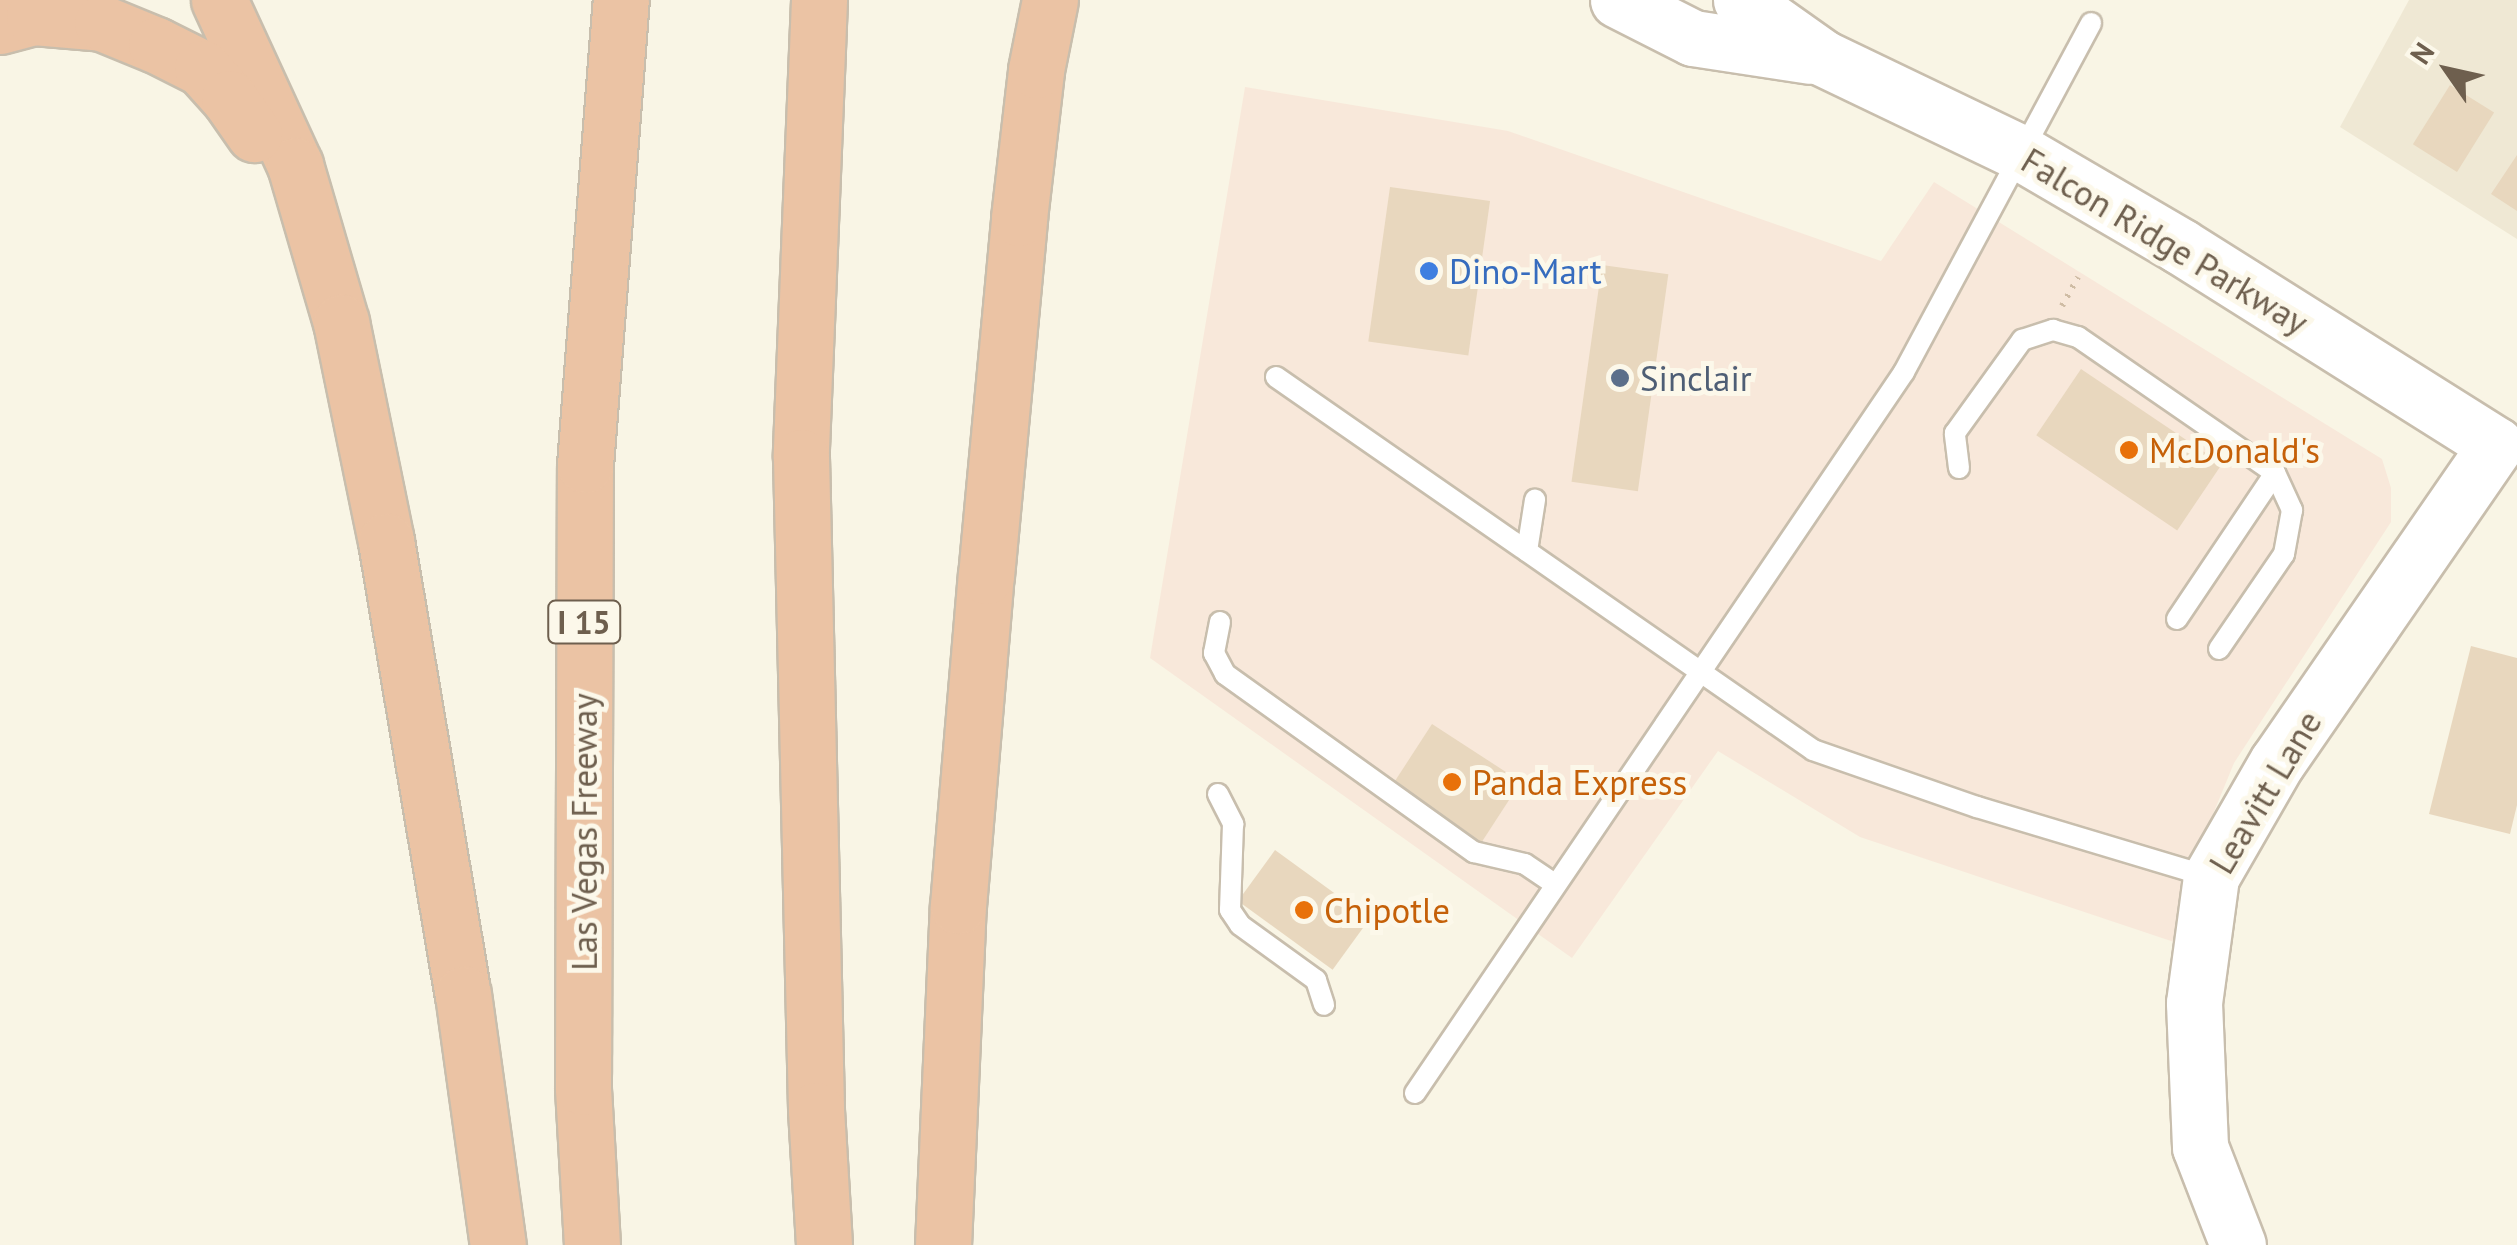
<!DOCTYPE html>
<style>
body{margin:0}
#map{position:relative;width:2517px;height:1245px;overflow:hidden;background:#f9f5e5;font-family:"PT Sans",sans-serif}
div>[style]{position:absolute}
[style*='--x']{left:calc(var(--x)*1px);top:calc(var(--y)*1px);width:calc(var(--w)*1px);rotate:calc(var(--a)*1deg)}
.residential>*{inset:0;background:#efe8d4}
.commercial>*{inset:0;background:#f8e8da}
.building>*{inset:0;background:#e8d7be;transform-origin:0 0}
.path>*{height:6px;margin-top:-3px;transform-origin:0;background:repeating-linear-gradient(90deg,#cfbca4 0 2.5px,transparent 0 10.5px)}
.roads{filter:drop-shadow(2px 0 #c8bead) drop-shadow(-2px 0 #c8bead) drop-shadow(0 2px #c8bead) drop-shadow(0 -2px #c8bead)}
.service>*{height:20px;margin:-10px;padding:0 10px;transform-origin:10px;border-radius:10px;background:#fff}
.secondary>*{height:55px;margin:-27.5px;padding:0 27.5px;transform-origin:27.5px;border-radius:27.5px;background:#fff}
.motorway>*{height:55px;margin:-27.5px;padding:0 27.5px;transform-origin:27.5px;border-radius:27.5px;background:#ebc3a4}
.dots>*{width:28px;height:28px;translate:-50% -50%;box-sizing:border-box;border:5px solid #fcf8ea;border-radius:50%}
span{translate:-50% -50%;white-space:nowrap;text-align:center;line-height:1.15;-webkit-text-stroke:10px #fcf8ea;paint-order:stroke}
.shield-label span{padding:2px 8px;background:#fcf8ea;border:2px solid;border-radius:8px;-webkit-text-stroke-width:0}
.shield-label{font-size:32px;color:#6e5f4e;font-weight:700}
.street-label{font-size:35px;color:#6e5f4e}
.shop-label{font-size:35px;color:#366cbe}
.left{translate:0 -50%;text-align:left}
.service-label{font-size:35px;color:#4e5e75}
.food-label{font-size:35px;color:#c56008}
.north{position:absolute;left:2397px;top:20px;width:100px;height:100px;-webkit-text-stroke:8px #fcf8ea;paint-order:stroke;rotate:304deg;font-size:28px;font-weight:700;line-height:40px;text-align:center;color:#6e5f4e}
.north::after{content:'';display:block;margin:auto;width:35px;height:45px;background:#6e5f4e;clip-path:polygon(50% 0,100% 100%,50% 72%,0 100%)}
</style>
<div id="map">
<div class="residential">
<div style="clip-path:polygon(2409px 0,2517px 0,2517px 239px,2340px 127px)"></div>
</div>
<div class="commercial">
<div style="clip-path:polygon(1245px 87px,1508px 131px,1881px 261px,1934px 182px,2382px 459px,2391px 488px,2391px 522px,2234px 763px,2211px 819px,2177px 943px,1860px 837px,1718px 751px,1572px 958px,1150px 658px)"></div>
</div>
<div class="building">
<div style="left:2450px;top:85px;width:52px;height:70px;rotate:32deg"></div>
<div style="clip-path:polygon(2517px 155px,2517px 211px,2491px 194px)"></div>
<div style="left:1390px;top:187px;width:101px;height:156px;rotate:8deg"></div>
<div style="left:1602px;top:265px;width:67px;height:219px;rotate:8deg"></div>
<div style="left:2081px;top:369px;width:170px;height:80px;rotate:34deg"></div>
<div style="clip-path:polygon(2471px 646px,2517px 658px,2517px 805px,2510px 834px,2429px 814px)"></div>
<div style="left:1432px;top:724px;width:106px;height:76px;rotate:33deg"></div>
<div style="left:1275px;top:850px;width:117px;height:63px;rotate:36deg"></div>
</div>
<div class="path">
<div style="--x:2062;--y:306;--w:33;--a:-61"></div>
</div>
<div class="roads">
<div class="service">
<div style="--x:1276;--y:377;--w:654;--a:34.78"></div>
<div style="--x:1813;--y:750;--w:174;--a:19.2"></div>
<div style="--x:1977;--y:807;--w:240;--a:16.7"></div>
<div style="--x:1959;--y:468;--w:35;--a:-97"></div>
<div style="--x:1955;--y:433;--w:115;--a:-54.2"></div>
<div style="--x:2022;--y:340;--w:33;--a:-18"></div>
<div style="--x:2053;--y:330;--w:26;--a:16"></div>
<div style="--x:2078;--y:337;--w:239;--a:34.6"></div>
<div style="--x:2275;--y:473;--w:41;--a:65.3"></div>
<div style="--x:2292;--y:510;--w:45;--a:100.3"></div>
<div style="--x:2284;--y:554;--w:115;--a:124.4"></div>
<div style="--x:1527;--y:551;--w:52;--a:-81.1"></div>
<div style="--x:2177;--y:619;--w:176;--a:-56.1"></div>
<div style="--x:1220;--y:622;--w:32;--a:101"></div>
<div style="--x:1214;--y:653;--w:24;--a:62"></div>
<div style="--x:1225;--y:674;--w:306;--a:35.6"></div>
<div style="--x:1474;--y:852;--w:52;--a:13.2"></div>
<div style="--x:1525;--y:864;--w:37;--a:34"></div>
<div style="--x:1218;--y:794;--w:34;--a:63"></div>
<div style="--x:1233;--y:824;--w:86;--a:92"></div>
<div style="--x:1230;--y:910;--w:18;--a:56"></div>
<div style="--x:1240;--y:925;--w:94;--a:35.9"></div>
<div style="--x:1316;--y:980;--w:26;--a:72"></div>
<div style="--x:1415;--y:1093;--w:871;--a:-55.85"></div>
<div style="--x:1904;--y:372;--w:396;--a:-61.8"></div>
</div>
<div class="secondary">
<div style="--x:1618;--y:0;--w:84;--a:26.9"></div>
<div style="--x:1693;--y:38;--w:118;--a:8.7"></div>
<div style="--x:1741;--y:0;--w:100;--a:35.3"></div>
<div style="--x:1823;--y:58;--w:220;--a:25.6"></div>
<div style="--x:2021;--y:153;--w:184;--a:30.3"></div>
<div style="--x:2180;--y:246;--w:373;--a:32.2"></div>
<div style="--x:2496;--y:445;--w:385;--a:124.6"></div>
<div style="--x:2277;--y:762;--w:133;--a:119.9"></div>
<div style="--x:2211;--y:877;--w:127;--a:97.7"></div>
<div style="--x:2194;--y:1003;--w:144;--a:87.6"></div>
<div style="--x:2200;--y:1147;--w:105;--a:68.8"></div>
</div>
<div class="motorway">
<div style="--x:219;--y:0;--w:182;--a:65.3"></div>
<div style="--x:295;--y:165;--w:164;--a:73.7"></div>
<div style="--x:341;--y:322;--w:224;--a:78.4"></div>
<div style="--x:386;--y:541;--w:459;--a:80.4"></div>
<div style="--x:463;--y:994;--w:253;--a:82.1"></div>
<div style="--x:819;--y:0;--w:457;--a:92.3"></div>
<div style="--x:801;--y:457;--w:653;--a:88.68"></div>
<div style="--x:816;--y:1110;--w:135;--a:86.6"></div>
<div style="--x:0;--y:26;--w:35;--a:-15"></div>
<div style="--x:34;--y:17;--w:68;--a:5"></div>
<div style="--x:102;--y:23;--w:58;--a:22.2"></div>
<div style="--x:156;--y:45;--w:51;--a:26.6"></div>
<div style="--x:202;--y:68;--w:40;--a:48"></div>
<div style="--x:229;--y:98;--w:44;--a:55.2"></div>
<div style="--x:592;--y:1245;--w:158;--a:-93.3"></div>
<div style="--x:583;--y:1087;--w:622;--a:-89.82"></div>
<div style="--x:585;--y:465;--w:466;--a:-85.6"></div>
<div style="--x:943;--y:1245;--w:339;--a:-87.5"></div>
<div style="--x:958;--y:906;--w:331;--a:-85.2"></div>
<div style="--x:986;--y:576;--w:360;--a:-84.7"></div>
<div style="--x:1019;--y:218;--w:149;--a:-83.4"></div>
<div style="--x:1036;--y:70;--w:71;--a:-78.7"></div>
</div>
</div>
<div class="dots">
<div style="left:1429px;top:271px;background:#3f7fe0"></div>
<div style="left:1620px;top:378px;background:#5c6f8a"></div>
<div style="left:2129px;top:450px;background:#e8710a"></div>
<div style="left:1452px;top:782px;background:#e8710a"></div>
<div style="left:1304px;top:910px;background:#e8710a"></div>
</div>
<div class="shield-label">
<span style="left:584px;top:622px">I 15</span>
</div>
<div class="street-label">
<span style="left:2165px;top:241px;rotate:31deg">Falcon Ridge Parkway</span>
<span style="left:2265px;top:792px;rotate:-59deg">Leavitt Lane</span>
<span style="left:584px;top:832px;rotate:-90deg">Las Vegas Freeway</span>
</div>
<div class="shop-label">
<span class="left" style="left:1449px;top:271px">Dino-Mart</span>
</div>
<div class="service-label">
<span class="left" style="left:1640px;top:378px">Sinclair</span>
</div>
<div class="food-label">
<span class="left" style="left:2149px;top:450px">McDonald's</span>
<span class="left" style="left:1472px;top:782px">Panda Express</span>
<span class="left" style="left:1324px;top:910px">Chipotle</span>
</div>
<div class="north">N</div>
</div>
